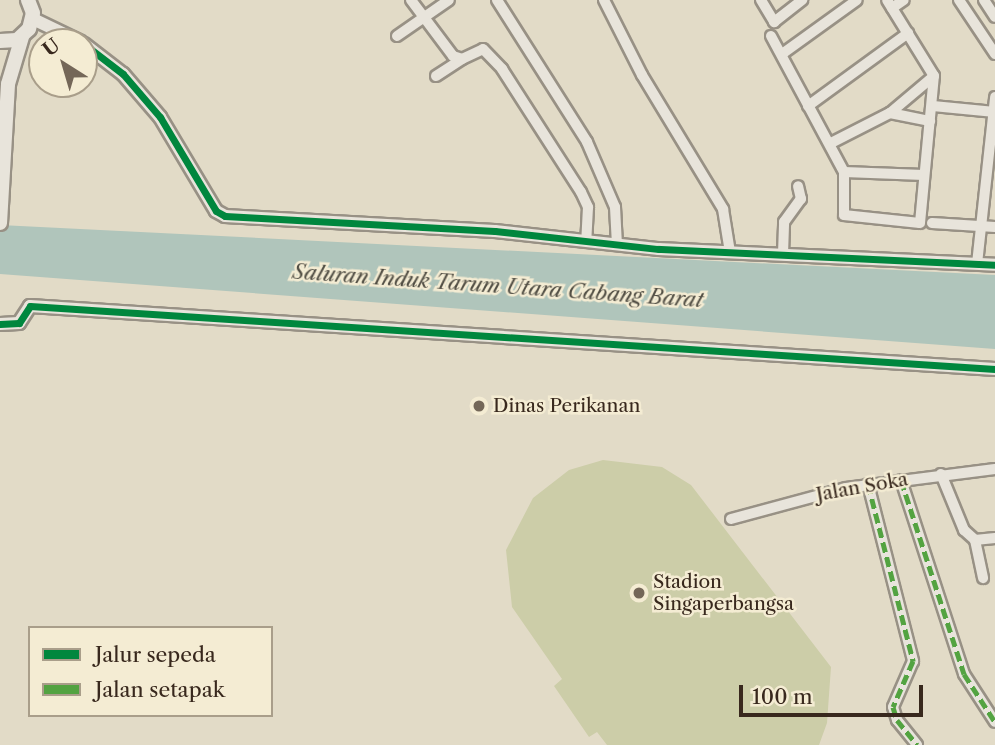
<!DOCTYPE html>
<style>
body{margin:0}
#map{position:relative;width:995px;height:745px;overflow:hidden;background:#e2dbc7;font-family:"Libre Caslon Text",serif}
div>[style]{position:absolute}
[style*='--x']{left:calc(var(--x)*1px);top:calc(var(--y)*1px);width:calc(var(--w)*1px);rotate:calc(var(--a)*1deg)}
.green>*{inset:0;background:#cccda8}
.water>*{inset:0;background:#b0c5bb}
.roads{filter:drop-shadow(2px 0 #989185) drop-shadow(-2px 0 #989185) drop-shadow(0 2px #989185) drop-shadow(0 -2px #989185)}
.minor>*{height:10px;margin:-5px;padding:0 5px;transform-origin:5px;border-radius:5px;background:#e8e4db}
.tertiary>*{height:12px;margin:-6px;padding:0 6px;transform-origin:6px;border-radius:6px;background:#e8e4db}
.secondary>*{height:14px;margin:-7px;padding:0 7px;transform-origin:7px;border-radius:7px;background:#e8e4db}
.quiet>*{height:5px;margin-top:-2.5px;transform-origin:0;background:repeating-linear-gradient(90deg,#53a341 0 10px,transparent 0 15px)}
.cycleway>*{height:7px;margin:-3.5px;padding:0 3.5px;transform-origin:3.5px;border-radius:3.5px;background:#00873e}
.dots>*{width:19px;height:19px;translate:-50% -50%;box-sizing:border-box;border:4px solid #f4ecd3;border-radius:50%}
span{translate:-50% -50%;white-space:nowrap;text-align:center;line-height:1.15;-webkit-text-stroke:5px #f4ecd3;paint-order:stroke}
.poi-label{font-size:19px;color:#38281d}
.left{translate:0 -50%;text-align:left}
.street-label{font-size:19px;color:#38281d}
.water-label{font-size:21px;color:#504d43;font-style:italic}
.legend{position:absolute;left:28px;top:626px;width:245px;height:91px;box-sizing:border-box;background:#f4ecd3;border:2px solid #a99e8a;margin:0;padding:9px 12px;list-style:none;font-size:21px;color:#38281d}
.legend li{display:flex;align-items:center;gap:14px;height:35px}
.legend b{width:35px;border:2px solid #a99e8a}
.north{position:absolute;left:28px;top:28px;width:70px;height:70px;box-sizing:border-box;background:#f4ecd3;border:2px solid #a99e8a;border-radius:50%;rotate:323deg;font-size:19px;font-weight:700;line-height:28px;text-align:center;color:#38281d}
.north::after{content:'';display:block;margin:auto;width:24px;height:32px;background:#746758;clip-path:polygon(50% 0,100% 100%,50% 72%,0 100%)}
.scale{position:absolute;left:739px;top:685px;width:184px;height:32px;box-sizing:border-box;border:4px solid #38281d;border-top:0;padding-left:9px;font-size:21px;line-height:24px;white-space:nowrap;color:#38281d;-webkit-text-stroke:5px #f4ecd3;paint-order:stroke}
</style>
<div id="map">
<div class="green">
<div style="clip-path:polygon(603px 460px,662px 467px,691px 485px,831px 667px,827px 723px,819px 745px,607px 745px,597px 732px,589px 737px,554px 686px,562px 679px,512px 607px,506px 550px,533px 498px,569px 470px)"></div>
</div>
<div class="water">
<div style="clip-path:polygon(0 225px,995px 275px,995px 349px,0 274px)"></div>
</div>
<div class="roads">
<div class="minor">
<div style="--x:411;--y:0;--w:70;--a:53.1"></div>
<div style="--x:453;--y:56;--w:9;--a:18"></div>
<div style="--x:462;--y:59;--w:23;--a:-25"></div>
<div style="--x:483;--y:49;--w:28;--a:46"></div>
<div style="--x:502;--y:69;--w:146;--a:57.3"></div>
<div style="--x:581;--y:192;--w:17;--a:65"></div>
<div style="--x:588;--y:207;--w:34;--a:93"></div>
<div style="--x:497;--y:0;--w:168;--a:57.6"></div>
<div style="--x:587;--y:142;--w:71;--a:66.7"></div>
<div style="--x:615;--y:207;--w:37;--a:87"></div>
<div style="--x:604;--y:0;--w:84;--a:63.1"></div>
<div style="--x:642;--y:75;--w:157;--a:58.8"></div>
<div style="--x:723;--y:209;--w:44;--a:80.8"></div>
<div style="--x:761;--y:0;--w:26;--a:59"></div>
<div style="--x:774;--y:22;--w:36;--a:-38"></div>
<div style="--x:959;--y:0;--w:65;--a:56.3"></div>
<div style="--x:984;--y:0;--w:20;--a:57"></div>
<div style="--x:892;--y:8;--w:14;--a:-34"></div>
<div style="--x:397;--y:36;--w:63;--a:-34.7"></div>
<div style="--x:771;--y:36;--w:154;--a:61.8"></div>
<div style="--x:844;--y:172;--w:43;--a:90"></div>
<div style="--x:844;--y:215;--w:76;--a:6"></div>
<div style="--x:920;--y:223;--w:148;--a:-84.6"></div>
<div style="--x:934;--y:76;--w:89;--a:-121.7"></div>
<div style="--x:782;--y:54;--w:92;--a:-35.8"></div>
<div style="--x:436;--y:76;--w:31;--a:-33"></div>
<div style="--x:808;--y:106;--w:124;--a:-36.1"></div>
<div style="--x:933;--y:106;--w:62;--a:5.5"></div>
<div style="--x:890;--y:113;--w:41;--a:11.3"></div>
<div style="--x:831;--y:143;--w:66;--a:-27"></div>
<div style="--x:890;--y:113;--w:57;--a:-40.1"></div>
<div style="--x:844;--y:172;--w:80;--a:2.1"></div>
<div style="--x:932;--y:223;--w:63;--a:3.6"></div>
<div style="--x:783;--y:254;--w:32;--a:-88"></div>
<div style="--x:784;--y:222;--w:29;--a:-54"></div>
<div style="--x:801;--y:199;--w:13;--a:-103"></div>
<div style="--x:977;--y:264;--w:168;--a:-83.8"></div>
<div style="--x:941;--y:474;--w:61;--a:67.7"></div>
<div style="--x:964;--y:530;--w:15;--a:42"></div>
<div style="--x:975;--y:540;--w:20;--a:-6"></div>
<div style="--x:901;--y:480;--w:204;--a:72"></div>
<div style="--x:964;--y:674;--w:57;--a:57.1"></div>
<div style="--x:868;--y:484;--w:183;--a:75.7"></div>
<div style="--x:913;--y:661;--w:50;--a:113.5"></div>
<div style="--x:893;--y:707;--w:14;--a:73"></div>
<div style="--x:897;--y:720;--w:32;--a:51"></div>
<div style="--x:731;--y:519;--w:119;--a:-15.1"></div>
<div style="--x:846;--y:488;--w:150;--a:-7.3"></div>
<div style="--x:975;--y:540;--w:39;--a:78"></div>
</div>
<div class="tertiary">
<div style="--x:33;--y:19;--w:53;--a:25.6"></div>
<div style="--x:84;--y:44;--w:49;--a:37.6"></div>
<div style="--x:123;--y:74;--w:57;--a:49.3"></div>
<div style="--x:160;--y:117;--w:109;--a:59.2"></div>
<div style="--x:216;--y:211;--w:10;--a:29"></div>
<div style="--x:225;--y:216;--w:270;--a:3.2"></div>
<div style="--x:495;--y:231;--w:165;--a:6.3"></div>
<div style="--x:659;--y:249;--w:336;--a:2.7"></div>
<div style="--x:0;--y:324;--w:19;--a:-3"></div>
<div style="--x:19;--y:323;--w:20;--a:-57"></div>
<div style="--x:30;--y:306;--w:967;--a:3.74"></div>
</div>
<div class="secondary">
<div style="--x:0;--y:41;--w:17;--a:-3"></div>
<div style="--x:17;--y:40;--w:16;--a:-43"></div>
<div style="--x:29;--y:29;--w:16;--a:-76"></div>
<div style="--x:33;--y:13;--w:14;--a:-111"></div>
<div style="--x:0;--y:223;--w:139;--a:-86.7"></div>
<div style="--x:8;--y:84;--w:49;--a:-73.4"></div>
</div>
</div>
<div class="quiet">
<div style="--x:901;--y:480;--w:204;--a:72"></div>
<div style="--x:964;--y:674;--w:57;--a:57.1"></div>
<div style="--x:868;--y:484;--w:183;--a:75.7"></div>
<div style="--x:913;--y:661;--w:50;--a:113.5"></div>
<div style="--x:893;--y:707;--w:14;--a:73"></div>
<div style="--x:897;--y:720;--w:32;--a:51"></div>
</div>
<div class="cycleway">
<div style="--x:84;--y:44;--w:49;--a:37.6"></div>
<div style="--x:123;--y:74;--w:57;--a:49.3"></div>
<div style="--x:160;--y:117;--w:109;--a:59.2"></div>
<div style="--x:216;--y:211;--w:10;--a:29"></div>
<div style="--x:225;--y:216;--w:270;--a:3.2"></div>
<div style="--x:495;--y:231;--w:165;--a:6.3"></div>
<div style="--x:659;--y:249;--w:336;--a:2.7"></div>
<div style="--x:0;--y:324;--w:19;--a:-3"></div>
<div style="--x:19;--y:323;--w:20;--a:-57"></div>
<div style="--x:30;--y:306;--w:967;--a:3.74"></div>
</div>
<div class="dots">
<div style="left:479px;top:406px;background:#746758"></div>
<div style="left:639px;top:593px;background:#746758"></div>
</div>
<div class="poi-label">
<span class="left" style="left:493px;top:406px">Dinas Perikanan</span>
<span class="left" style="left:653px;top:593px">Stadion<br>Singaperbangsa</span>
</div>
<div class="street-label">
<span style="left:862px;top:487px;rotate:-10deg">Jalan Soka</span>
</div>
<div class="water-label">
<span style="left:498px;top:286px;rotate:4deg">Saluran Induk Tarum Utara Cabang Barat</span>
</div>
<ul class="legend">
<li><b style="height:9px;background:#00873e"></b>Jalur sepeda</li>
<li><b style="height:9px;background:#53a341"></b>Jalan setapak</li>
</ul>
<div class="north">U</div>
<div class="scale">100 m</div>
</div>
